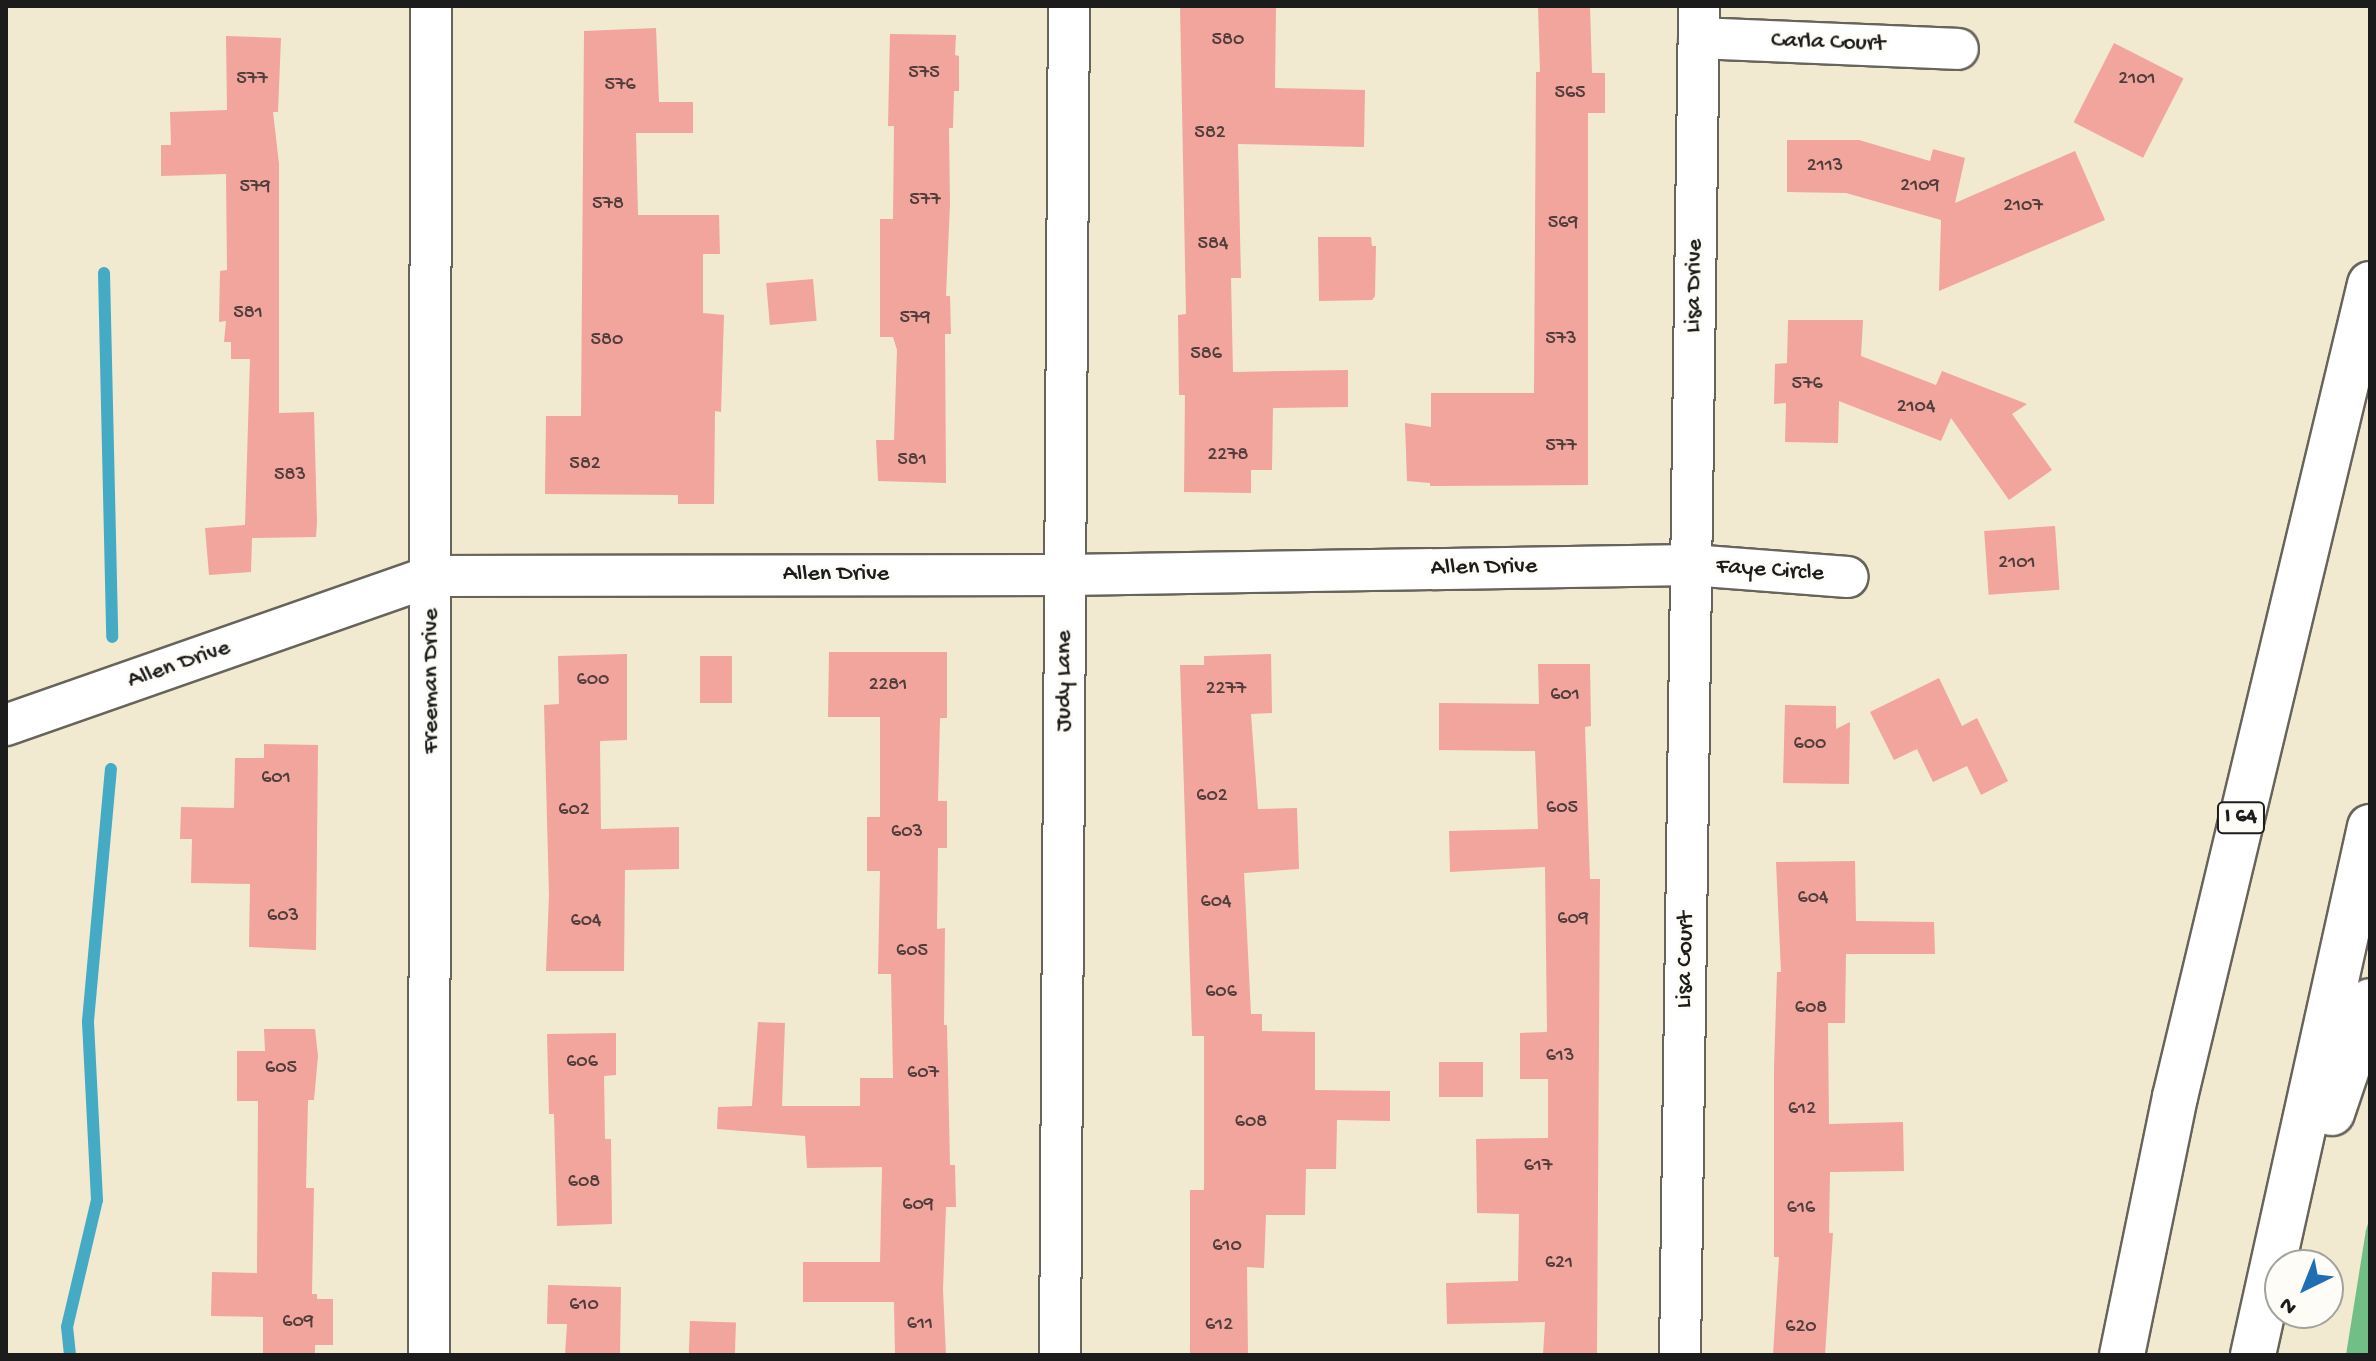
<!DOCTYPE html>
<style>
body{margin:0}
#map{position:relative;width:2376px;height:1361px;overflow:hidden;background:#f2e9d1;font-family:"Gochi Hand",sans-serif}
div>[style]{position:absolute}
[style*='--x']{left:calc(var(--x)*1px);top:calc(var(--y)*1px);width:calc(var(--w)*1px);rotate:calc(var(--a)*1deg)}
.forest>*{inset:0;background:#72be87}
.stream>*{height:12px;margin:-6px;padding:0 6px;transform-origin:6px;border-radius:6px;background:#45aac4}
.building>*{inset:0;background:#f1a59c;transform-origin:0 0}
.roads{filter:drop-shadow(2px 0 #67645b) drop-shadow(-2px 0 #67645b) drop-shadow(0 2px #67645b) drop-shadow(0 -2px #67645b)}
.street>*{height:40px;margin:-20px;padding:0 20px;transform-origin:20px;border-radius:20px;background:#fff}
.highway>*{height:44px;margin:-22px;padding:0 22px;transform-origin:22px;border-radius:22px;background:#fff}
span{translate:-50% -50%;white-space:nowrap;text-align:center;line-height:1.15;-webkit-text-stroke:6px #fdfcf7;paint-order:stroke}
.number-label{font-size:20px;color:#513e3c}
.number-label span{-webkit-text-stroke-width:0}
.shield-label span{padding:2px 6px;background:#fdfcf7;border:2px solid;border-radius:6px;-webkit-text-stroke-width:0}
.shield-label{font-size:22px;color:#1c1c1c;font-weight:700}
.street-label{font-size:24px;color:#1c1c1c}
.frame{position:absolute;inset:0;border:8px solid #1c1c1c;pointer-events:none}
.north{position:absolute;left:2264px;top:1249px;width:80px;height:80px;box-sizing:border-box;background:#fdfcf7;border:2px solid #a3a29f;border-radius:50%;rotate:223deg;font-size:22px;font-weight:700;line-height:32px;text-align:center;color:#1c1c1c}
.north::after{content:'';display:block;margin:auto;width:28px;height:36px;background:#1f6fb2;clip-path:polygon(50% 0,100% 100%,50% 72%,0 100%)}
</style>
<div id="map">
<div class="forest">
<div style="clip-path:polygon(2370px 1217px,2370px 1355px,2346px 1355px,2366px 1230px)"></div>
</div>
<div class="stream">
<div style="--x:104;--y:273;--w:364;--a:88.7"></div>
<div style="--x:70;--y:1355;--w:28;--a:-96"></div>
<div style="--x:67;--y:1327;--w:130;--a:-76.7"></div>
<div style="--x:97;--y:1200;--w:179;--a:-92.9"></div>
<div style="--x:88;--y:1021;--w:253;--a:-84.8"></div>
</div>
<div class="building">
<div style="clip-path:polygon(1180px 6px,1276px 6px,1275px 88px,1365px 90px,1364px 147px,1238px 144px,1241px 278px,1231px 278px,1233px 372px,1348px 370px,1348px 407px,1273px 408px,1272px 470px,1251px 470px,1251px 493px,1184px 492px,1185px 395px,1179px 395px,1178px 315px,1186px 314px)"></div>
<div style="clip-path:polygon(1538px 6px,1590px 6px,1592px 73px,1605px 73px,1605px 113px,1588px 113px,1588px 485px,1430px 486px,1430px 483px,1407px 481px,1405px 423px,1431px 427px,1431px 393px,1534px 393px,1536px 72px,1540px 72px)"></div>
<div style="clip-path:polygon(656px 28px,659px 102px,693px 102px,693px 133px,636px 133px,638px 215px,719px 215px,720px 254px,703px 254px,703px 313px,724px 315px,721px 412px,715px 411px,714px 504px,678px 504px,678px 495px,545px 494px,546px 416px,581px 416px,584px 31px)"></div>
<div style="clip-path:polygon(890px 34px,956px 35px,955px 55px,959px 56px,959px 91px,954px 91px,953px 128px,949px 128px,950px 204px,946px 296px,950px 296px,951px 334px,945px 334px,946px 483px,878px 481px,876px 440px,894px 440px,897px 350px,893px 337px,880px 337px,880px 219px,893px 219px,894px 126px,888px 126px)"></div>
<div style="clip-path:polygon(226px 36px,281px 38px,278px 112px,273px 112px,279px 164px,279px 413px,314px 412px,317px 522px,316px 537px,252px 538px,251px 572px,209px 575px,205px 528px,245px 525px,250px 359px,231px 359px,231px 342px,224px 342px,226px 321px,219px 322px,220px 271px,227px 270px,226px 174px,161px 176px,161px 145px,171px 145px,170px 112px,227px 110px)"></div>
<div style="left:2114px;top:43px;width:78px;height:89px;rotate:27deg"></div>
<div style="clip-path:polygon(1787px 140px,1859px 140px,1930px 161px,1933px 149px,1965px 158px,1955px 203px,2075px 151px,2105px 220px,1939px 291px,1941px 220px,1846px 193px,1787px 192px)"></div>
<div style="clip-path:polygon(1318px 237px,1371px 237px,1372px 246px,1376px 246px,1375px 296px,1372px 300px,1319px 301px)"></div>
<div style="left:813px;top:279px;width:42px;height:47px;rotate:85deg"></div>
<div style="clip-path:polygon(1788px 320px,1863px 320px,1861px 356px,1936px 385px,1942px 371px,2027px 404px,2012px 414px,2052px 470px,2009px 500px,1951px 418px,1941px 441px,1839px 401px,1838px 443px,1785px 442px,1786px 403px,1774px 404px,1775px 364px,1787px 363px)"></div>
<div style="left:2055px;top:526px;width:64px;height:71px;rotate:86deg"></div>
<div style="clip-path:polygon(829px 652px,947px 652px,947px 718px,940px 718px,938px 801px,947px 801px,947px 848px,938px 848px,937px 929px,945px 928px,944px 1025px,947px 1025px,950px 1165px,955px 1165px,956px 1207px,946px 1207px,943px 1290px,946px 1355px,895px 1355px,894px 1302px,803px 1302px,803px 1262px,880px 1262px,882px 1167px,807px 1168px,805px 1136px,717px 1129px,718px 1107px,752px 1106px,758px 1022px,785px 1023px,782px 1106px,860px 1106px,860px 1078px,893px 1078px,891px 974px,878px 974px,880px 871px,867px 871px,867px 817px,880px 817px,880px 717px,828px 717px)"></div>
<div style="clip-path:polygon(627px 654px,627px 740px,600px 741px,601px 829px,679px 827px,679px 869px,625px 870px,624px 971px,546px 971px,549px 895px,544px 705px,559px 704px,558px 656px)"></div>
<div style="clip-path:polygon(1271px 654px,1272px 713px,1251px 714px,1258px 809px,1297px 808px,1299px 869px,1244px 873px,1251px 1014px,1262px 1014px,1262px 1031px,1315px 1032px,1315px 1090px,1390px 1091px,1390px 1121px,1337px 1120px,1336px 1169px,1306px 1169px,1305px 1215px,1266px 1215px,1264px 1268px,1247px 1267px,1248px 1355px,1190px 1355px,1190px 1190px,1204px 1190px,1204px 1036px,1192px 1036px,1180px 665px,1204px 665px,1204px 656px)"></div>
<div style="left:700px;top:656px;width:32px;height:47px"></div>
<div style="clip-path:polygon(1538px 664px,1590px 664px,1591px 726px,1585px 727px,1590px 879px,1600px 879px,1597px 1355px,1543px 1355px,1545px 1322px,1447px 1324px,1446px 1283px,1518px 1281px,1519px 1214px,1477px 1213px,1476px 1139px,1548px 1138px,1548px 1079px,1520px 1079px,1520px 1033px,1547px 1032px,1545px 867px,1450px 872px,1449px 831px,1538px 829px,1535px 751px,1439px 750px,1439px 703px,1539px 704px)"></div>
<div style="clip-path:polygon(1939px 678px,1962px 726px,1977px 718px,2008px 781px,1981px 795px,1967px 766px,1933px 782px,1917px 749px,1894px 760px,1870px 712px)"></div>
<div style="clip-path:polygon(1785px 705px,1836px 706px,1836px 729px,1850px 722px,1849px 784px,1783px 783px)"></div>
<div style="clip-path:polygon(264px 744px,318px 745px,316px 950px,249px 947px,250px 884px,191px 883px,192px 839px,180px 839px,181px 807px,234px 808px,235px 758px,264px 758px)"></div>
<div style="clip-path:polygon(1855px 861px,1856px 921px,1934px 922px,1935px 954px,1846px 954px,1845px 1023px,1828px 1023px,1829px 1124px,1903px 1122px,1904px 1171px,1830px 1172px,1829px 1233px,1833px 1233px,1825px 1355px,1773px 1355px,1779px 1257px,1774px 1257px,1774px 1069px,1777px 972px,1781px 972px,1776px 862px)"></div>
<div style="clip-path:polygon(264px 1029px,315px 1029px,318px 1056px,314px 1100px,308px 1100px,306px 1188px,314px 1188px,312px 1294px,317px 1294px,317px 1299px,333px 1299px,333px 1345px,315px 1345px,315px 1355px,263px 1355px,263px 1317px,211px 1316px,212px 1272px,257px 1273px,258px 1101px,237px 1101px,237px 1051px,265px 1051px)"></div>
<div style="clip-path:polygon(616px 1033px,616px 1075px,604px 1076px,605px 1139px,611px 1139px,612px 1224px,557px 1226px,554px 1114px,549px 1114px,547px 1034px)"></div>
<div style="left:1439px;top:1062px;width:44px;height:35px"></div>
<div style="clip-path:polygon(548px 1285px,621px 1287px,620px 1355px,565px 1355px,567px 1324px,547px 1324px)"></div>
<div style="left:690px;top:1321px;width:46px;height:34px;rotate:2deg"></div>
</div>
<div class="roads">
<div class="street">
<div style="--x:1699;--y:38;--w:259;--a:2.4"></div>
<div style="--x:6;--y:725;--w:451;--a:-19.3"></div>
<div style="--x:432;--y:576;--w:634;--a:-0.09"></div>
<div style="--x:1066;--y:575;--w:625;--a:-0.92"></div>
<div style="--x:1691;--y:565;--w:157;--a:4.4"></div>
<div style="--x:429;--y:1355;--w:1349;--a:-89.92"></div>
<div style="--x:1060;--y:1355;--w:1349;--a:-89.62"></div>
<div style="--x:1680;--y:1355;--w:1349;--a:-89.19"></div>
</div>
<div class="highway">
<div style="--x:2332;--y:1113;--w:118;--a:-71.3"></div>
<div style="--x:2122;--y:1355;--w:263;--a:-78.4"></div>
<div style="--x:2175;--y:1097;--w:836;--a:-76.51"></div>
<div style="--x:2253;--y:1355;--w:541;--a:-77.51"></div>
</div>
</div>
<div class="number-label">
<span style="left:1228px;top:40px">580</span>
<span style="left:924px;top:73px">575</span>
<span style="left:252px;top:79px">577</span>
<span style="left:2137px;top:79px">2101</span>
<span style="left:620px;top:85px">576</span>
<span style="left:1570px;top:93px">565</span>
<span style="left:1210px;top:133px">582</span>
<span style="left:1825px;top:166px">2113</span>
<span style="left:1920px;top:186px">2109</span>
<span style="left:255px;top:187px">579</span>
<span style="left:925px;top:200px">577</span>
<span style="left:608px;top:204px">578</span>
<span style="left:2023px;top:206px">2107</span>
<span style="left:1563px;top:223px">569</span>
<span style="left:1213px;top:244px">584</span>
<span style="left:248px;top:313px">581</span>
<span style="left:915px;top:318px">579</span>
<span style="left:1561px;top:339px">573</span>
<span style="left:607px;top:340px">580</span>
<span style="left:1206px;top:354px">586</span>
<span style="left:1807px;top:384px">576</span>
<span style="left:1916px;top:407px">2104</span>
<span style="left:1561px;top:446px">577</span>
<span style="left:1228px;top:455px">2278</span>
<span style="left:912px;top:460px">581</span>
<span style="left:585px;top:464px">582</span>
<span style="left:290px;top:475px">583</span>
<span style="left:2017px;top:563px">2101</span>
<span style="left:593px;top:680px">600</span>
<span style="left:888px;top:685px">2281</span>
<span style="left:1226px;top:689px">2277</span>
<span style="left:1565px;top:695px">601</span>
<span style="left:1810px;top:744px">600</span>
<span style="left:276px;top:778px">601</span>
<span style="left:1212px;top:796px">602</span>
<span style="left:1562px;top:808px">605</span>
<span style="left:574px;top:810px">602</span>
<span style="left:907px;top:832px">603</span>
<span style="left:1813px;top:898px">604</span>
<span style="left:1216px;top:902px">604</span>
<span style="left:283px;top:916px">603</span>
<span style="left:1573px;top:919px">609</span>
<span style="left:586px;top:921px">604</span>
<span style="left:912px;top:951px">605</span>
<span style="left:1221px;top:992px">606</span>
<span style="left:1811px;top:1008px">608</span>
<span style="left:1560px;top:1056px">613</span>
<span style="left:582px;top:1062px">606</span>
<span style="left:281px;top:1068px">605</span>
<span style="left:923px;top:1073px">607</span>
<span style="left:1802px;top:1109px">612</span>
<span style="left:1251px;top:1122px">608</span>
<span style="left:1538px;top:1166px">617</span>
<span style="left:584px;top:1182px">608</span>
<span style="left:918px;top:1205px">609</span>
<span style="left:1801px;top:1208px">616</span>
<span style="left:1227px;top:1246px">610</span>
<span style="left:1559px;top:1263px">621</span>
<span style="left:584px;top:1305px">610</span>
<span style="left:298px;top:1322px">609</span>
<span style="left:920px;top:1324px">611</span>
<span style="left:1219px;top:1325px">612</span>
<span style="left:1801px;top:1327px">620</span>
</div>
<div class="shield-label">
<span style="left:2241px;top:818px">I 64</span>
</div>
<div class="street-label">
<span style="left:1828px;top:43px;rotate:2deg">Carla Court</span>
<span style="left:1695px;top:286px;rotate:-89deg">Lisa Drive</span>
<span style="left:1484px;top:568px;rotate:-1deg">Allen Drive</span>
<span style="left:1770px;top:571px;rotate:4deg">Faye Circle</span>
<span style="left:836px;top:575px">Allen Drive</span>
<span style="left:179px;top:665px;rotate:-19deg">Allen Drive</span>
<span style="left:432px;top:681px;rotate:-90deg">Freeman Drive</span>
<span style="left:1065px;top:681px;rotate:-90deg">Judy Lane</span>
<span style="left:1686px;top:960px;rotate:-89deg">Lisa Court</span>
</div>
<div class="frame"></div>
<div class="north">N</div>
</div>
